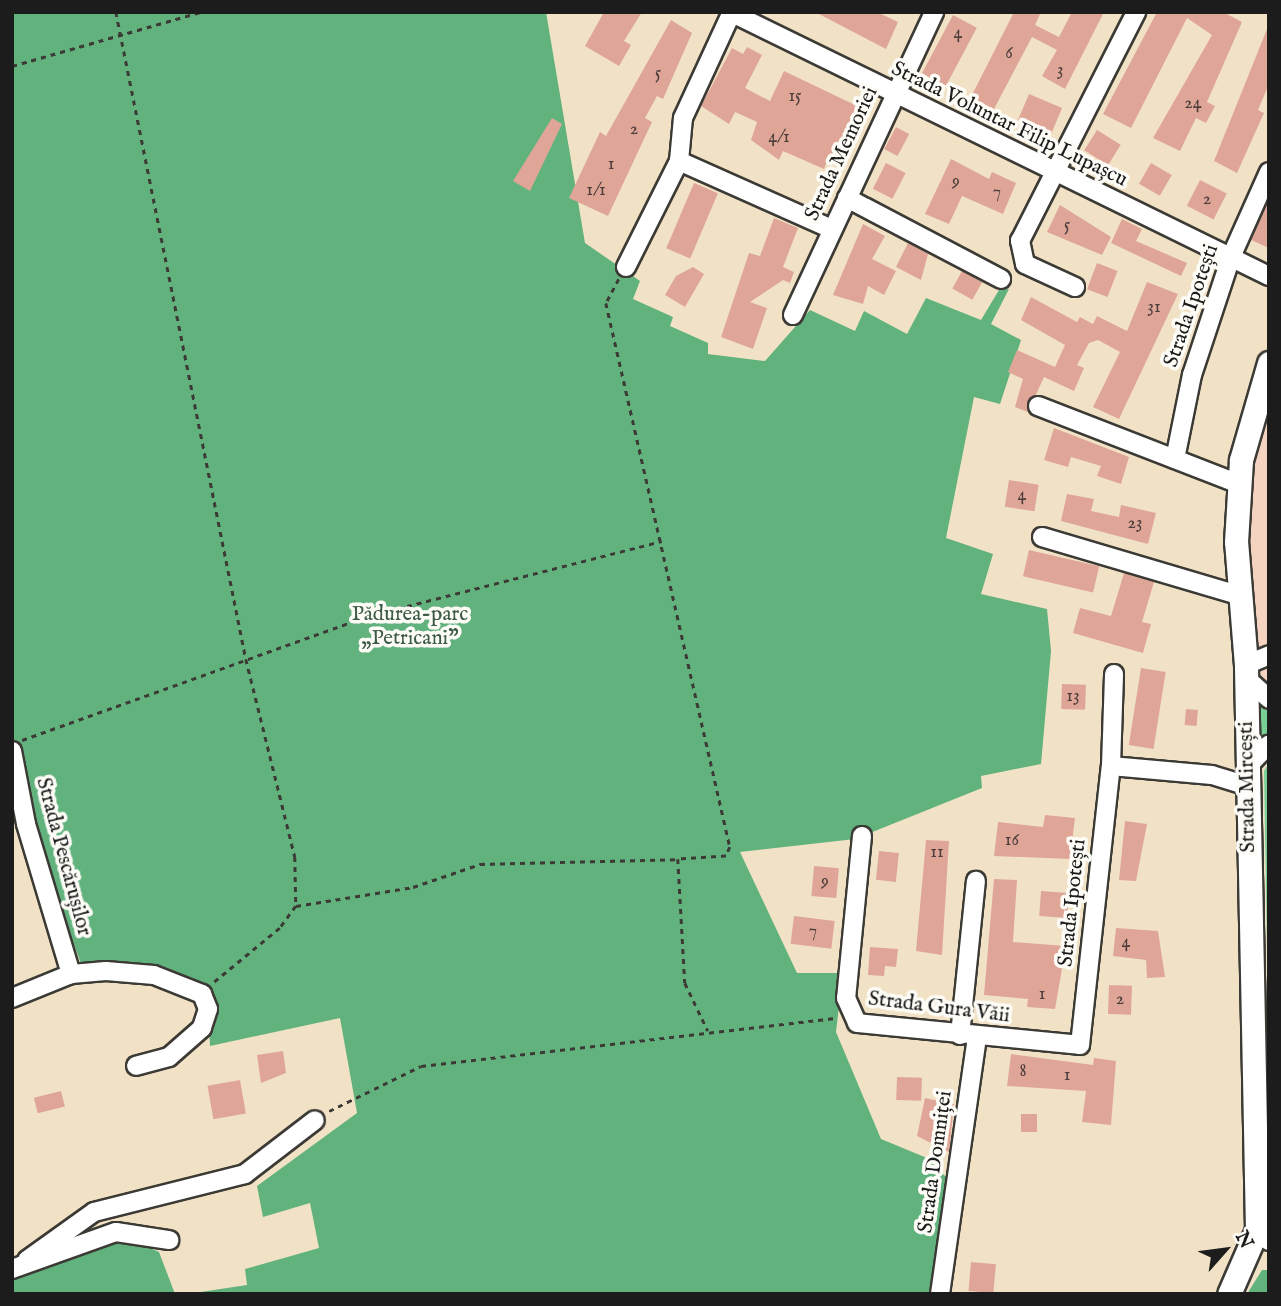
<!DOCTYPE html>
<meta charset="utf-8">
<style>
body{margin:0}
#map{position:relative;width:1281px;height:1306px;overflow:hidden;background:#f2e2c5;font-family:"IM FELL English",serif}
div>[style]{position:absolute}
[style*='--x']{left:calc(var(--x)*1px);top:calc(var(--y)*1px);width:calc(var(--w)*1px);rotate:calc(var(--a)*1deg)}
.built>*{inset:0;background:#f4d3c1}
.green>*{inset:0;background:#79d095}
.forest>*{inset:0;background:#62b27e}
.building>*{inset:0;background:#dfa698;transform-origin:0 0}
.path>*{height:2.5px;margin-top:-1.25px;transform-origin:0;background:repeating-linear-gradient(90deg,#3c3a35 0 5px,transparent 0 10px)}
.roads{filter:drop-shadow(2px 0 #3c3a35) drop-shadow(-2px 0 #3c3a35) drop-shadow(0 2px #3c3a35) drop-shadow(0 -2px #3c3a35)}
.minor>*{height:18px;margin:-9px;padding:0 9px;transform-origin:9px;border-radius:9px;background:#fff}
.major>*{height:23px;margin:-11.5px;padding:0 11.5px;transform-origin:11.5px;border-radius:11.5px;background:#fff}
span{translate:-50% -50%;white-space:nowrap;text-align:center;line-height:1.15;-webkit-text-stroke:7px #fdfcf7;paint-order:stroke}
.number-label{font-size:18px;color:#4d3e3b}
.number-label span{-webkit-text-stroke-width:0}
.street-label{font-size:21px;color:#1c1c1c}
.park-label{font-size:21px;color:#3d5b46}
.frame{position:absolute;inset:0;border:14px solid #1c1c1c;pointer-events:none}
.north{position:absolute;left:1190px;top:1215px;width:70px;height:70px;-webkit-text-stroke:5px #fdfcf7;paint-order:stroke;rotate:62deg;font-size:19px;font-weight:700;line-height:28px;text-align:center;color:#1c1c1c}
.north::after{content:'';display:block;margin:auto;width:24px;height:32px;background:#1c1c1c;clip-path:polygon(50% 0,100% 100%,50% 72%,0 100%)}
</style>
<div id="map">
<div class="built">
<div style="clip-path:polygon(1269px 390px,1269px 696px,1250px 645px,1245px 528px,1249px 458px)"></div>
</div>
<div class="green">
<div style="clip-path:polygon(1257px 700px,1269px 708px,1269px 735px,1261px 739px)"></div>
<div style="clip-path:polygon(1269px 762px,1269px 1070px,1264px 771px)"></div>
</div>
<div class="forest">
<div style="clip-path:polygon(12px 12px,546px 12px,585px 243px,640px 281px,633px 299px,673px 317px,670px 326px,708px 343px,708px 354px,765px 361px,810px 310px,855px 331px,864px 311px,907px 334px,926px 298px,981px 320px,999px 290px,1009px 289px,991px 324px,1021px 340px,1000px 404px,974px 397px,946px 538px,993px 554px,981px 594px,1047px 609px,1051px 651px,1041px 764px,981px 776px,982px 788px,855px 839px,740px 852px,797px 973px,843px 973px,836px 1032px,881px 1139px,927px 1158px,947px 1178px,929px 1294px,187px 1294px,247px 1285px,245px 1269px,319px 1248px,310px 1203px,263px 1217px,257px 1186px,357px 1113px,340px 1018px,210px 1046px,208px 989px,153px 966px,83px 969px,45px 867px,12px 740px)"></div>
<div style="clip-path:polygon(135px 1241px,159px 1252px,175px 1294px,12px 1294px,14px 1276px,94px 1245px)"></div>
<div style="clip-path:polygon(1262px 1270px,1269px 1270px,1269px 1294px,1247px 1294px)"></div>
</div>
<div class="building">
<div style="clip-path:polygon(604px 12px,642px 12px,624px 41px,631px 45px,619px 66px,585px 46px)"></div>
<div style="clip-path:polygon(815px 12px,877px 12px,898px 22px,886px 49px)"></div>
<div style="clip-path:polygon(1014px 12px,1041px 12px,1035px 25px,1059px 37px,1072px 12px,1104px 12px,1065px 89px,1042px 76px,1057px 50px,1032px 37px,994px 109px,971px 97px)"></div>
<div style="clip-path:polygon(1157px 12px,1223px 12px,1242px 22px,1207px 102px,1215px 106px,1206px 123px,1196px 118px,1180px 151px,1153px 138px,1212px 35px,1187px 18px,1131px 128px,1103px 114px)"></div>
<div style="left:953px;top:15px;width:27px;height:66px;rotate:28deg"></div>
<div style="clip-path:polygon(671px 20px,692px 33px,663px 99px,657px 96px,645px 118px,652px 122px,608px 216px,569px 198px,600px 132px,606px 136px)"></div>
<div style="clip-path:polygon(1269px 24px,1269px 84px,1258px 110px,1264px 113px,1237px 173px,1214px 161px)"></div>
<div style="clip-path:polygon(747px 47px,762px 55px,745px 88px,770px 101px,784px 71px,857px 106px,834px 164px,827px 161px,824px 169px,783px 151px,779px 160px,751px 140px,757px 122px,735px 112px,729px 124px,701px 106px,732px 48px,743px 54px)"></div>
<div style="left:1029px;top:94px;width:36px;height:28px;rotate:23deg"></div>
<div style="clip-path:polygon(552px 118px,562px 124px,530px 191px,513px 181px)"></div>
<div style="left:896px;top:127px;width:15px;height:25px;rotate:28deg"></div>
<div style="left:1097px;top:130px;width:28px;height:24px;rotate:32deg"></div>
<div style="clip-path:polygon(951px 159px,989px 179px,992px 172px,1016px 183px,1003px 214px,962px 196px,949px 224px,925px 214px)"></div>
<div style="left:886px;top:163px;width:22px;height:29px;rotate:27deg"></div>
<div style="left:1151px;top:163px;width:24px;height:24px;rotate:30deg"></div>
<div style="left:1200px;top:180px;width:30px;height:29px;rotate:27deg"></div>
<div style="left:694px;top:183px;width:26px;height:71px;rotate:23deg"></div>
<div style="clip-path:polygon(1269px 200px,1269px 248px,1251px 240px)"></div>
<div style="clip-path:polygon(1060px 205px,1111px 237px,1102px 255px,1047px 232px)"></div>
<div style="clip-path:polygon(774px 218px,798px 228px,783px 267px,794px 272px,790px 283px,783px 280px,750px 302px,767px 308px,753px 349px,721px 337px,749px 253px,760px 256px)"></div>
<div style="clip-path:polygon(1122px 219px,1142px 229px,1136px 241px,1187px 263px,1181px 276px,1111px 243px)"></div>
<div style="clip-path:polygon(863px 224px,885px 236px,872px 259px,896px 271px,884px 295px,868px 286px,863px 304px,833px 295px)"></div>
<div style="clip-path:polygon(908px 243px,928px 254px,921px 280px,896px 267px)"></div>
<div style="left:1097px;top:263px;width:22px;height:28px;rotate:21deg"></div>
<div style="clip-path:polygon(693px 267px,704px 274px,685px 307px,665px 295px,676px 276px)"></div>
<div style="left:962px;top:271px;width:23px;height:20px;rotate:29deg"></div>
<div style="clip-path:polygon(1147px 282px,1178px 294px,1119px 419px,1093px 407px,1120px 352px,1098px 340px,1089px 343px,1077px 365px,1084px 368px,1074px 391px,1044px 377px,1028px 412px,1015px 407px,1023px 379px,1008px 372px,1017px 350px,1055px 367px,1065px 345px,1021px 320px,1031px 297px,1077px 322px,1080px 317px,1093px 324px,1097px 316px,1127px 331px)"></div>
<div style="clip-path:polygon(1054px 428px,1129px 457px,1121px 484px,1097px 476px,1101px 466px,1071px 457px,1068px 467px,1044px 460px)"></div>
<div style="left:1009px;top:480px;width:30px;height:27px;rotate:9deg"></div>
<div style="clip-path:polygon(1067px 494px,1094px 499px,1091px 511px,1119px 517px,1121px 505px,1156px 513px,1148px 544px,1061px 521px)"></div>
<div style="left:1029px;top:550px;width:72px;height:27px;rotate:13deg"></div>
<div style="clip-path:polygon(1124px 573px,1154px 582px,1142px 622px,1151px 624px,1143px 653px,1073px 633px,1080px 608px,1111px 616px)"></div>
<div style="left:1141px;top:668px;width:25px;height:78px;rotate:9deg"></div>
<div style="left:1062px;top:684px;width:24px;height:25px;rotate:2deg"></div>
<div style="left:1186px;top:709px;width:12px;height:16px;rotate:5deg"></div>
<div style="clip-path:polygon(1045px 815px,1075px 818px,1070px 859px,994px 856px,998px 822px,1043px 827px)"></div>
<div style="clip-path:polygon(1125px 821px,1147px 824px,1136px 881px,1119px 880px)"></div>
<div style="clip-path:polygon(926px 840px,949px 841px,942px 955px,916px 951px)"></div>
<div style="left:879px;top:851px;width:20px;height:29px;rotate:6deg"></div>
<div style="left:814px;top:866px;width:25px;height:30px;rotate:5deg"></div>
<div style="clip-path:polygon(994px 879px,1017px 880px,1013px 942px,1066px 946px,1055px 1009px,1027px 1007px,1028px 999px,984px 995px)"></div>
<div style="left:1041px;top:891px;width:28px;height:25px;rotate:4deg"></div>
<div style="left:794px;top:916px;width:41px;height:28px;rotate:7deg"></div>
<div style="clip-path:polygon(1116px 928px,1158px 931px,1165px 977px,1147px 978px,1146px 960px,1113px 956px)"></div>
<div style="clip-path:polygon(870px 947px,898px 949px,896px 967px,885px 966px,884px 976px,868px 975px)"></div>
<div style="left:1109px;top:985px;width:23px;height:29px;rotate:2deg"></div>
<div style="clip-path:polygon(283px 1051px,286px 1073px,261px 1083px,257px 1055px)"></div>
<div style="clip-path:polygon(1011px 1054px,1093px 1065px,1094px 1058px,1116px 1061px,1111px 1125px,1082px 1122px,1086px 1091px,1007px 1086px)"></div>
<div style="left:897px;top:1077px;width:25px;height:23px;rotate:2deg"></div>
<div style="left:240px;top:1080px;width:34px;height:33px;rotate:80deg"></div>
<div style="left:61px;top:1091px;width:16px;height:28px;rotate:76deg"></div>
<div style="clip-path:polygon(925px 1098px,954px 1104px,949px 1152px,917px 1136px)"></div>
<div style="left:1021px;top:1114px;width:16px;height:18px"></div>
<div style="left:971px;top:1262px;width:25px;height:29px;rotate:5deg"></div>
</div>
<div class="path">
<div style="--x:116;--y:12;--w:660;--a:78.64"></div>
<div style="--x:246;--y:659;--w:204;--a:76.1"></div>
<div style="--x:295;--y:857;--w:49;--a:88.8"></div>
<div style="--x:296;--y:906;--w:27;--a:126"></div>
<div style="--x:280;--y:928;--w:88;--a:140.5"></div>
<div style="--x:12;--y:66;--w:196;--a:-16"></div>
<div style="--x:619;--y:279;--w:27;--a:118"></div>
<div style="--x:606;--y:303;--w:558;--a:77.16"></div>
<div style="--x:730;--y:847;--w:10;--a:114"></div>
<div style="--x:726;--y:856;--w:48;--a:176.4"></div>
<div style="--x:678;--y:859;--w:124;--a:86.8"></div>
<div style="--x:685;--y:983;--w:53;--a:64.4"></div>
<div style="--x:22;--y:740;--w:368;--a:-19.7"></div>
<div style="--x:368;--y:616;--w:303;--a:-14.3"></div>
<div style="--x:296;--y:906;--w:119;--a:-9.2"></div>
<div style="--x:413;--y:887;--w:71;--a:-18.9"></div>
<div style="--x:480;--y:864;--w:198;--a:-1.4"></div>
<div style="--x:329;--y:1111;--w:102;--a:-26.1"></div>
<div style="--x:421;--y:1066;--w:419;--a:-6.6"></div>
</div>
<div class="roads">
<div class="minor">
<div style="--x:730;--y:12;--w:600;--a:26.1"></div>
<div style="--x:679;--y:161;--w:167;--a:24"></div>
<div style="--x:847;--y:198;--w:174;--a:27.7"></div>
<div style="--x:626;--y:267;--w:119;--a:-63.4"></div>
<div style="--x:679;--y:161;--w:43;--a:-84.7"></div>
<div style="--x:683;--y:118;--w:117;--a:-65.2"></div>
<div style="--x:1075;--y:287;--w:55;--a:-155.3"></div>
<div style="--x:1025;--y:264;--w:24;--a:-102"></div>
<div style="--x:1020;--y:241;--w:257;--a:-63.1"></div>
<div style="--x:793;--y:315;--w:334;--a:-65"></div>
<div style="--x:1038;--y:406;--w:216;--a:21.2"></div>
<div style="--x:1175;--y:459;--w:86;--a:-78.6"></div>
<div style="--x:1192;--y:375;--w:124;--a:-71.7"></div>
<div style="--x:1231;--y:257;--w:93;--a:-65.9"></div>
<div style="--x:1042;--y:537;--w:204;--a:16.5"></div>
<div style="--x:1246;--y:665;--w:25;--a:-23"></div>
<div style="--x:1246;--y:678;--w:31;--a:42"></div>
<div style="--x:12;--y:751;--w:74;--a:79.1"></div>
<div style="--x:26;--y:824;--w:157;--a:73.3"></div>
<div style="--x:1111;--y:766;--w:101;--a:5.1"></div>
<div style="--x:1212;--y:775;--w:38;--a:17"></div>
<div style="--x:1248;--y:766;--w:30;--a:-46"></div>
<div style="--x:862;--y:836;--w:163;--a:95.6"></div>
<div style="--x:846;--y:998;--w:27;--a:66"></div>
<div style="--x:857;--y:1023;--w:224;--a:5.6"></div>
<div style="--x:1080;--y:1045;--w:281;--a:-83.7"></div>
<div style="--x:1111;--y:766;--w:92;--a:-88.1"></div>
<div style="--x:12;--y:998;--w:64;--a:-22.1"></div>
<div style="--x:71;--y:974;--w:35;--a:-5"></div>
<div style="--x:106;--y:971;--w:48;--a:4.8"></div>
<div style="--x:154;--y:975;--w:52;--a:21.6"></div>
<div style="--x:202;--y:994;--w:16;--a:68"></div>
<div style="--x:208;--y:1009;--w:20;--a:108"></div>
<div style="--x:202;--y:1028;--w:44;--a:138.7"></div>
<div style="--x:169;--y:1057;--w:34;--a:165"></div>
<div style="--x:960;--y:1035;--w:155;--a:-84.1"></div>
<div style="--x:1269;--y:1209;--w:24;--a:120"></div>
<div style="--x:1257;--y:1230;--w:16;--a:43"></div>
<div style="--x:27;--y:1260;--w:82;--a:-35.6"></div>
<div style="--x:94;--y:1212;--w:156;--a:-14.1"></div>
<div style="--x:245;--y:1174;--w:88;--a:-37.6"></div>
<div style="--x:12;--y:1269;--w:110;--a:-19.6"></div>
<div style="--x:116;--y:1232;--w:54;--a:8.6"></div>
<div style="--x:940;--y:1294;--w:260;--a:-81.8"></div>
</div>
<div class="major">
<div style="--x:1229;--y:1294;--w:70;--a:-66.4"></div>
<div style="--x:1257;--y:1230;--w:565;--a:-91.12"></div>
<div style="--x:1246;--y:665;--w:123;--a:-94.6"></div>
<div style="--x:1236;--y:542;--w:82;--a:-86.5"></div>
<div style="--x:1241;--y:460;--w:101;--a:-73.9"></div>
</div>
</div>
<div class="number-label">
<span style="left:958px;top:34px">4</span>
<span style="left:1009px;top:54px">6</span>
<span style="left:1060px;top:71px">3</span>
<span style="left:658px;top:74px">5</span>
<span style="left:795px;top:97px">15</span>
<span style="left:1193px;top:104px">24</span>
<span style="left:634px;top:130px">2</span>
<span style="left:779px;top:138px">4/1</span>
<span style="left:611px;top:165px">1</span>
<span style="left:956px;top:182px">9</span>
<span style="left:596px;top:191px">1/1</span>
<span style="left:997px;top:193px">7</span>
<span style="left:1207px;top:200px">2</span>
<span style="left:1067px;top:226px">5</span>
<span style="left:1154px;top:308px">31</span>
<span style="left:1022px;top:496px">4</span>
<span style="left:1135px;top:524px">23</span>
<span style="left:1073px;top:697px">13</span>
<span style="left:1012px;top:841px">16</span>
<span style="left:937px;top:853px">11</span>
<span style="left:825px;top:882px">9</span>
<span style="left:813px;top:932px">7</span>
<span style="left:1126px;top:943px">4</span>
<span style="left:1042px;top:995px">1</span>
<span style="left:1120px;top:1000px">2</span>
<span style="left:1023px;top:1072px">8</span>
<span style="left:1067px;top:1076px">1</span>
</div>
<div class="street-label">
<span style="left:1009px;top:125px;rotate:26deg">Strada Voluntar Filip Lupașcu</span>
<span style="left:842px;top:154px;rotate:-65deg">Strada Memoriei</span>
<span style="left:1192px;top:306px;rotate:-71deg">Strada Ipotești</span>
<span style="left:1248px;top:787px;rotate:-91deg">Strada Mircești</span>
<span style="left:63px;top:857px;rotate:75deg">Strada Pescărușilor</span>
<span style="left:1073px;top:903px;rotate:-84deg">Strada Ipotești</span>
<span style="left:939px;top:1008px;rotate:7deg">Strada Gura Văii</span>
<span style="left:936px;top:1162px;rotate:-82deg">Strada Domniței</span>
</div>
<div class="park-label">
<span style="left:410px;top:627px">Pădurea-parc<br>„Petricani”</span>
</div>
<div class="frame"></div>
<div class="north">N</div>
</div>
